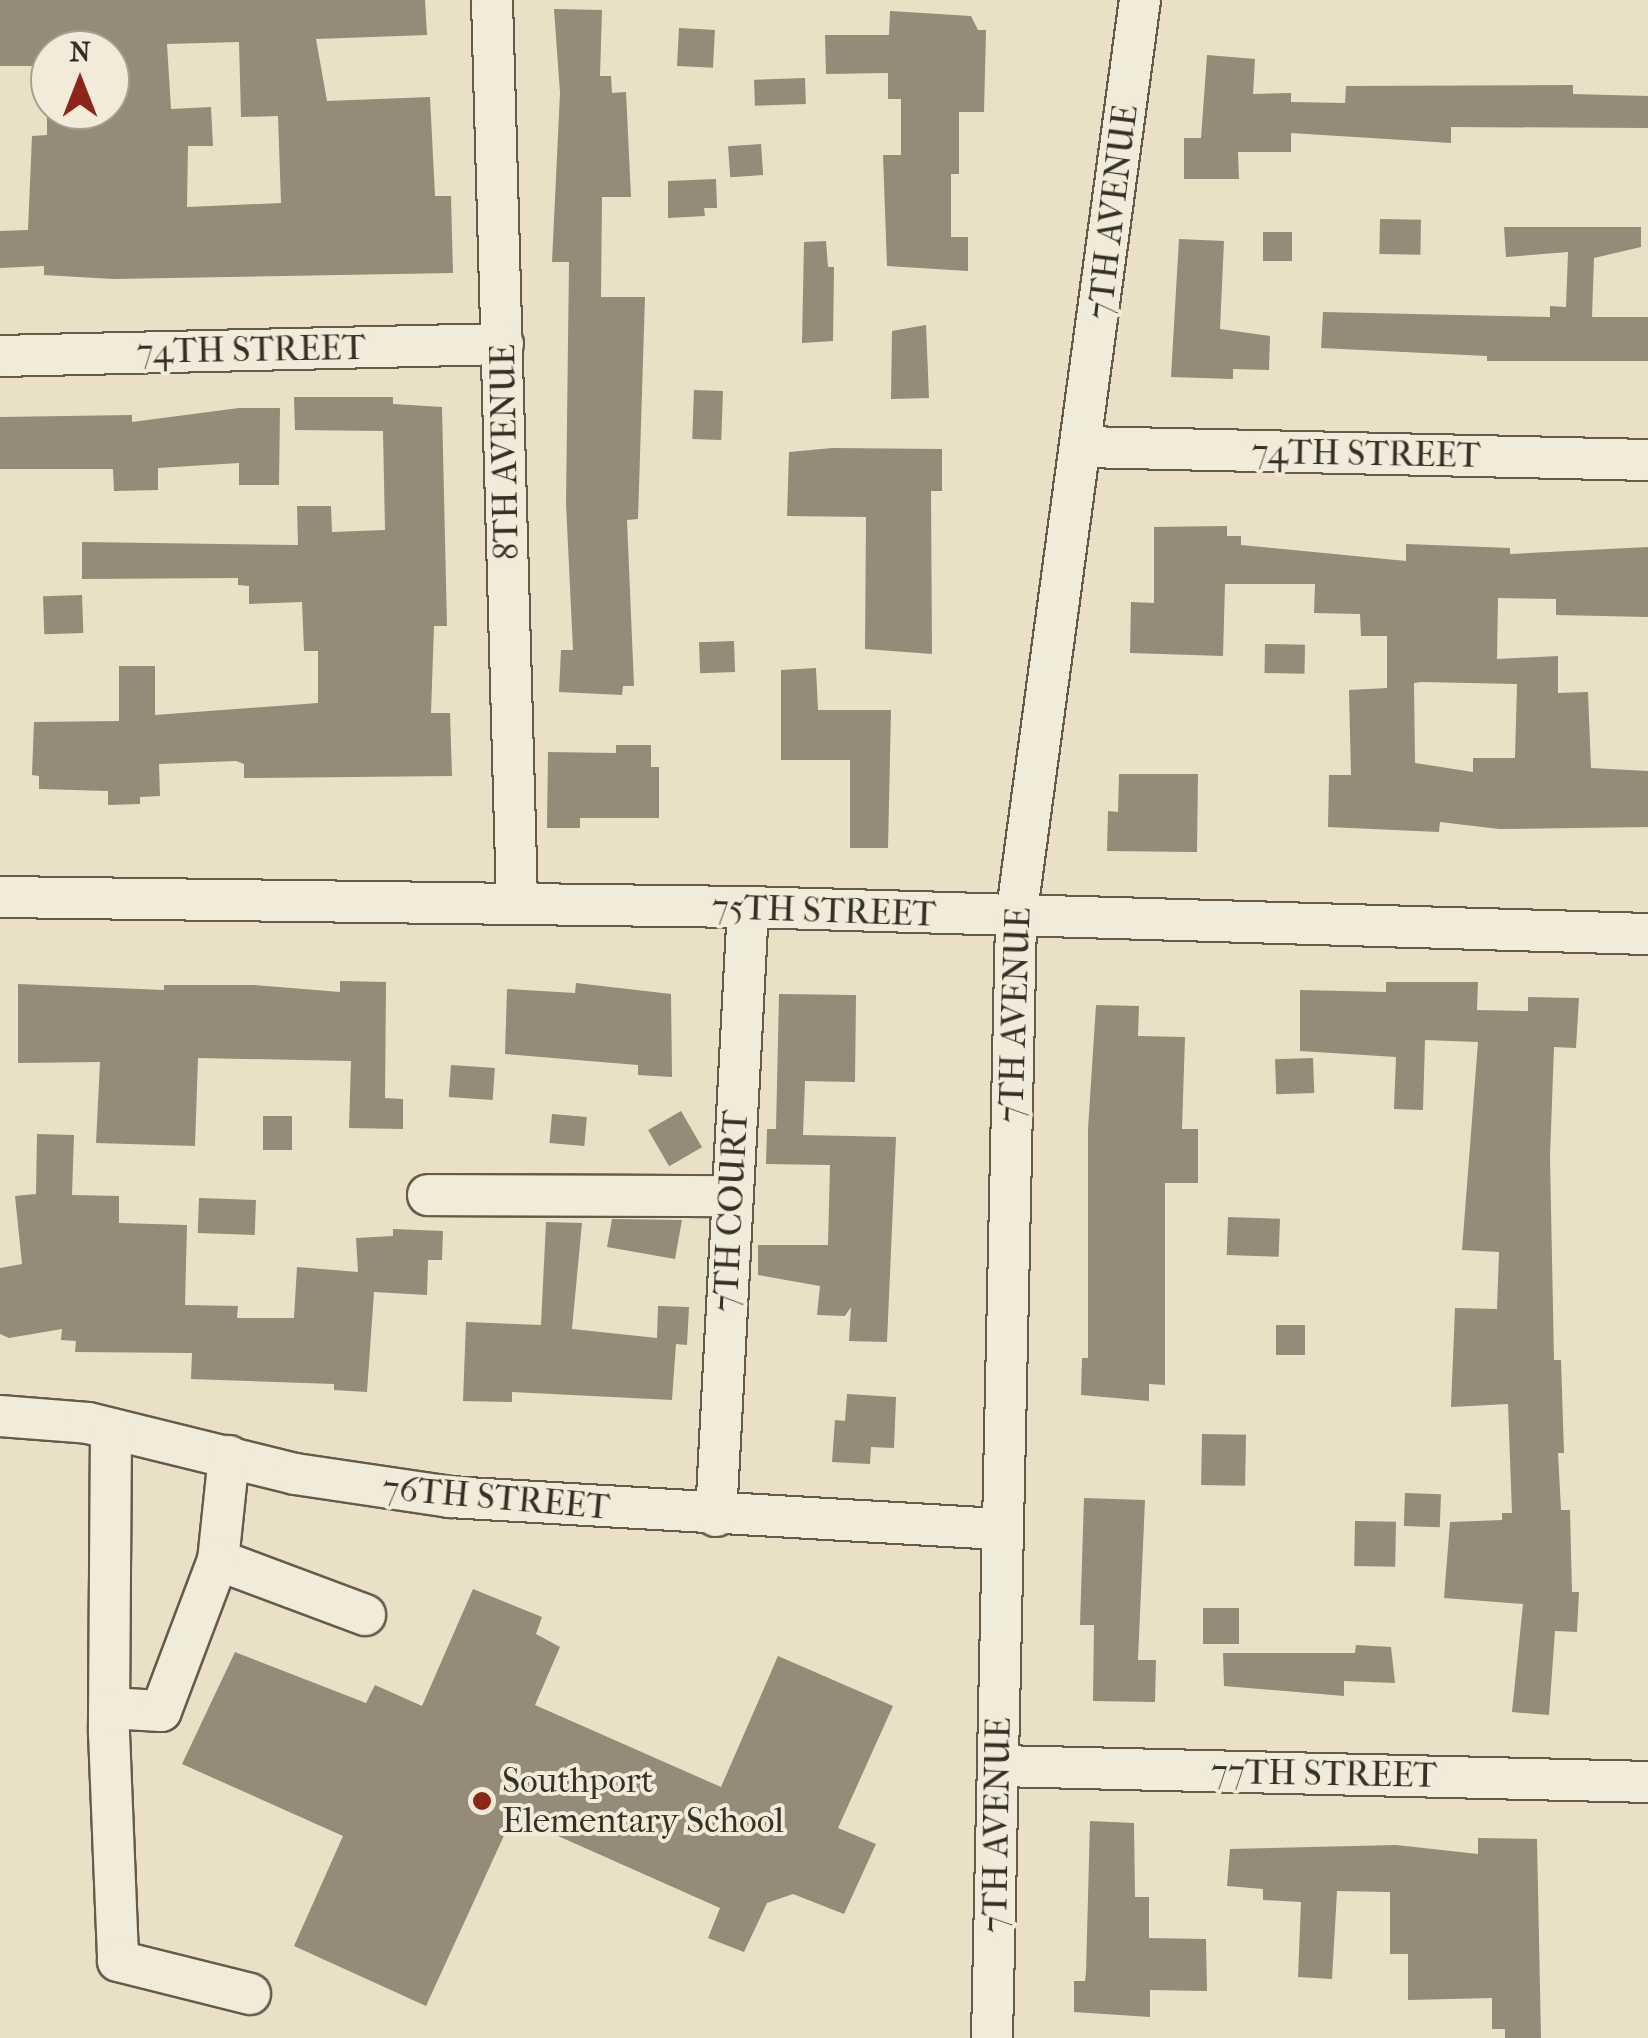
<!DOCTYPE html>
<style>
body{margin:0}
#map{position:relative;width:1648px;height:2038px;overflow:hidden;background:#eae0c5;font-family:"IM FELL French Canon",serif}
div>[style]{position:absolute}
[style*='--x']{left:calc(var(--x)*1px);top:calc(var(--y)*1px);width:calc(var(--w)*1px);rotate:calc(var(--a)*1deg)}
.building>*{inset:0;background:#948b78;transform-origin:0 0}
.roads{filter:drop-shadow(2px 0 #645b4d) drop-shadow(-2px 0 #645b4d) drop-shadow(0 2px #645b4d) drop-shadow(0 -2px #645b4d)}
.minor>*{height:40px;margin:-20px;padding:0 20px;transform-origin:20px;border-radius:20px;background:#f1ebd9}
.dots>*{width:28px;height:28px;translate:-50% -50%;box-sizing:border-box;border:5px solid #f1ebd9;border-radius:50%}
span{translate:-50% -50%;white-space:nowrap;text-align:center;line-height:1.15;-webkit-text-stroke:8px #f1ebd9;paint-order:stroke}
.street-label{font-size:35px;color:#372f25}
.poi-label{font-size:35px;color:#372f25}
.left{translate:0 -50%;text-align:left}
.north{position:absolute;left:30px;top:30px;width:100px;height:100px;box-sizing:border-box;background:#f1ebd9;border:2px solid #a7a091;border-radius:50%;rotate:0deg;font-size:28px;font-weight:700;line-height:40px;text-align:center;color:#372f25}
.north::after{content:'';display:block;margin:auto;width:35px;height:45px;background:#8f2418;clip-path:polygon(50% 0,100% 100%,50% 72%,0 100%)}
</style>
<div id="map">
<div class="building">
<div style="clip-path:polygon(evenodd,0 0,425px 0,427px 35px,316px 39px,327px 101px,430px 97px,435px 196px,451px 196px,453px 273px,113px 279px,44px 275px,44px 266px,0 268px,0 231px,28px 230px,32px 136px,47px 135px,47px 110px,114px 110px,112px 41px,50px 42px,50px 66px,0 66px,0 0,239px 42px,241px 117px,278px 116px,281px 203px,187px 207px,188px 146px,213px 146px,211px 107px,171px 109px,167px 44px,239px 42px)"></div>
<div style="clip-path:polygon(554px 9px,602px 10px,600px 76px,611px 76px,612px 93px,626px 92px,631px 197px,602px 197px,601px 297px,645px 297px,638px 519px,627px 520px,634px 686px,623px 686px,622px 695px,559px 692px,561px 650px,573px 650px,566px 503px,569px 262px,552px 262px,560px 93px)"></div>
<div style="clip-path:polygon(890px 11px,971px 16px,978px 30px,986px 30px,984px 112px,959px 112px,959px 174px,951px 174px,951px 237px,968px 237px,968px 271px,887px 266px,883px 155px,901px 155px,901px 99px,888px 99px,888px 73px,826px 74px,825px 35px,889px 35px)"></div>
<div style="left:679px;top:28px;width:36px;height:38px;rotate:3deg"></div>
<div style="clip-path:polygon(1207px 55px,1255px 59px,1253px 94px,1291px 93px,1291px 102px,1345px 103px,1346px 86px,1573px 85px,1573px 94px,1648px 96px,1648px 128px,1451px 127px,1451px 143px,1291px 133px,1291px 152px,1238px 152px,1239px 179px,1184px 179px,1184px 138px,1201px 138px)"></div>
<div style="left:805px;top:78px;width:26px;height:51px;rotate:88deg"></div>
<div style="left:761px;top:144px;width:31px;height:33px;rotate:86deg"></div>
<div style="clip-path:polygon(716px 179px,717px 208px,704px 208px,705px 216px,668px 218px,668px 181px)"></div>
<div style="left:1380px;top:219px;width:41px;height:35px;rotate:1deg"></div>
<div style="clip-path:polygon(1504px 227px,1641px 227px,1641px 247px,1594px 258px,1592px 317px,1648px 317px,1648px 361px,1487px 361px,1487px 356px,1321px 348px,1323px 312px,1550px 317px,1550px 306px,1566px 307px,1568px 252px,1506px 257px)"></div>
<div style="left:1263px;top:232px;width:29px;height:29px"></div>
<div style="clip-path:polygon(1179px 239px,1224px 241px,1220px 329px,1270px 336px,1269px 370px,1233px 369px,1233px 379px,1171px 377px)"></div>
<div style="clip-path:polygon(826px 241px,828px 267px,834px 267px,833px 341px,802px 343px,804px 242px)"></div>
<div style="clip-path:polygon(926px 325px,929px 398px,891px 399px,892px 331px)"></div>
<div style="left:694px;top:390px;width:29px;height:49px;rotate:2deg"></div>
<div style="clip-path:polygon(294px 397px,393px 397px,393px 404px,442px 407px,447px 626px,434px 626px,431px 713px,450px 713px,452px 776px,244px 778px,244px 764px,236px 761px,159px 764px,160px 796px,140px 797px,140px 804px,108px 805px,108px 791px,39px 789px,39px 776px,32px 775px,34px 722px,119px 721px,119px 666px,155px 666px,155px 715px,318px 703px,318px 651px,304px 651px,302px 602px,249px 604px,249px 586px,238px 585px,238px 578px,82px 579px,82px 542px,298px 545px,297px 506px,331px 506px,332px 532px,385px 530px,383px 431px,295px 430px)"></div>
<div style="clip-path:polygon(239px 408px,280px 408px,279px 485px,239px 485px,239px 463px,158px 468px,158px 490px,114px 491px,113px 469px,0 469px,0 417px,132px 415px,132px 422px)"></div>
<div style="clip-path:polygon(832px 448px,942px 449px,942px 491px,931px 491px,932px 654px,865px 649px,866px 517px,787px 516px,789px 452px)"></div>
<div style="clip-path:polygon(evenodd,1227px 526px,1227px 536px,1241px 536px,1241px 545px,1406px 561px,1406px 544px,1510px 548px,1510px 554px,1648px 547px,1648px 617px,1556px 615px,1556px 599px,1498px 598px,1497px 659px,1558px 656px,1558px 693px,1588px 692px,1591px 768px,1648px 771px,1648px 827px,1499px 829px,1440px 822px,1439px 832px,1328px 827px,1329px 775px,1351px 775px,1349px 690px,1387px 688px,1387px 636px,1361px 636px,1360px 614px,1314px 613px,1315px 584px,1225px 584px,1223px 656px,1130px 653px,1131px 602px,1154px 603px,1154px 527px,1227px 526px,1421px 682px,1517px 684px,1515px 758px,1473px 758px,1473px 772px,1415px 763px,1414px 683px,1421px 682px)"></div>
<div style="left:82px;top:595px;width:38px;height:39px;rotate:88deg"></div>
<div style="left:734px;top:641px;width:31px;height:35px;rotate:88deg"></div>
<div style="left:1265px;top:644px;width:40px;height:29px;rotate:1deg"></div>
<div style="clip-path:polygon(816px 668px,818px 710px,891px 710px,888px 848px,850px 848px,850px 760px,781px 760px,781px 670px)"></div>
<div style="clip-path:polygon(616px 745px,651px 745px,651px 767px,659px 767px,659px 818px,580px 818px,580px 828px,547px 828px,548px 752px,616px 753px)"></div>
<div style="clip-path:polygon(1119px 774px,1198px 774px,1197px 852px,1107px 851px,1108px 811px,1118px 812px)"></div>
<div style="clip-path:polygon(340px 981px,386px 982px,385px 1098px,403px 1099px,403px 1129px,349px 1128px,351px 1061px,198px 1058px,195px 1146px,96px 1143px,100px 1062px,18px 1063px,18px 984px,164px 990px,164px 985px,254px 985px,340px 992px)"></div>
<div style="clip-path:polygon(1386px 982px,1478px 982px,1477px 1010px,1528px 1011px,1528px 997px,1579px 998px,1576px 1048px,1554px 1047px,1550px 1157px,1554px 1360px,1561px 1360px,1564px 1453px,1558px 1453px,1561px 1510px,1570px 1510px,1572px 1592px,1579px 1592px,1577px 1632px,1555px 1631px,1549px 1715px,1512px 1712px,1523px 1604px,1444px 1598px,1450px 1522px,1502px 1520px,1502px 1513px,1512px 1513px,1508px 1404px,1451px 1407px,1455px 1308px,1497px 1309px,1499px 1252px,1462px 1250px,1478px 1042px,1425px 1040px,1423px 1110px,1394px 1109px,1396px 1057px,1300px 1051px,1300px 990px,1386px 992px)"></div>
<div style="clip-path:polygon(576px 983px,671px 994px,672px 1077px,638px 1075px,638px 1065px,505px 1054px,507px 989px,575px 993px)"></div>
<div style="clip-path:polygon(779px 994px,856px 995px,855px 1082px,805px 1081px,803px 1135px,896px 1137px,887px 1342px,849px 1341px,851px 1307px,845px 1316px,817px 1315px,820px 1286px,758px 1275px,758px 1245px,828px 1245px,830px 1165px,766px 1164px,767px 1129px,776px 1129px)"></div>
<div style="clip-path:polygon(1096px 1005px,1139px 1006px,1138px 1036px,1185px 1037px,1182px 1129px,1198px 1129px,1198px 1183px,1165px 1183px,1165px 1385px,1149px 1384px,1149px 1401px,1081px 1395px,1082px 1358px,1088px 1358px,1088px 1129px)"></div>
<div style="left:1313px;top:1058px;width:35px;height:38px;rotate:88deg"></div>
<div style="left:451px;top:1065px;width:44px;height:32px;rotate:4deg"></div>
<div style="left:681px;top:1111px;width:42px;height:38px;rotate:60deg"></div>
<div style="left:552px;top:1114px;width:35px;height:29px;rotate:5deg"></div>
<div style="left:263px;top:1116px;width:29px;height:34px"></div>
<div style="clip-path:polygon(37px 1134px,74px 1135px,72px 1195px,119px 1196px,119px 1223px,187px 1225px,185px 1305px,238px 1306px,237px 1318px,294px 1318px,297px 1267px,358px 1272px,356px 1238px,393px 1236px,393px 1229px,443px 1231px,442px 1260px,428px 1260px,427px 1295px,374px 1292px,367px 1392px,334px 1390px,334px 1384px,191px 1379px,192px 1353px,75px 1352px,76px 1341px,61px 1340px,62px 1329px,9px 1338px,0 1334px,0 1268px,22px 1264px,15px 1196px,36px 1194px)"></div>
<div style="left:199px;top:1198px;width:57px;height:35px;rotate:2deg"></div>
<div style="left:1228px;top:1217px;width:52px;height:38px;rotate:2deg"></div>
<div style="clip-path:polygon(612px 1219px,682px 1220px,675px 1259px,607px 1247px)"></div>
<div style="clip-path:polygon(546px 1222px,582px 1223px,572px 1329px,657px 1338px,658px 1306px,689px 1307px,687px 1345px,676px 1344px,672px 1400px,512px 1392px,512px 1402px,463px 1401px,466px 1322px,541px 1325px)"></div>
<div style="left:1276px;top:1325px;width:29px;height:30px"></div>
<div style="clip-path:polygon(847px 1394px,896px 1397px,894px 1448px,871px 1447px,870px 1464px,832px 1462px,835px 1420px,845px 1421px)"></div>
<div style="left:1202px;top:1434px;width:44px;height:51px;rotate:1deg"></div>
<div style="left:1405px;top:1493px;width:36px;height:33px;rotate:2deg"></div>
<div style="clip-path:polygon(1084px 1498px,1145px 1500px,1138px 1660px,1156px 1660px,1155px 1702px,1093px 1701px,1094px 1625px,1080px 1625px)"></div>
<div style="left:1355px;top:1521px;width:41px;height:45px;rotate:1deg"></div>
<div style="clip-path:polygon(473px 1589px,542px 1617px,536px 1634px,560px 1647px,535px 1705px,721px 1787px,778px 1656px,893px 1706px,838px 1828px,876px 1844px,844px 1914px,793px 1894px,767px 1903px,744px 1952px,708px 1938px,720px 1908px,513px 1816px,426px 2006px,294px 1946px,343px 1836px,182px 1764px,235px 1652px,366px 1703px,375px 1685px,422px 1706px)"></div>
<div style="left:1203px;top:1608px;width:36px;height:36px"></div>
<div style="clip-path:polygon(1356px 1645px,1391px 1647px,1395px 1683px,1344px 1681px,1344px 1696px,1224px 1686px,1223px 1653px,1355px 1653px)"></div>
<div style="clip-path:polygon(1090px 1821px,1134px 1823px,1135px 1897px,1149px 1897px,1149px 1938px,1206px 1939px,1207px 1991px,1150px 1990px,1150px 2017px,1074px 2012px,1074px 1981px,1085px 1981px,1086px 1973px)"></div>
<div style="clip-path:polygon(1478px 1838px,1537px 1839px,1541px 2038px,1505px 2038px,1505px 2029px,1492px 2029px,1492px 1998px,1408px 2000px,1408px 1954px,1390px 1954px,1390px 1892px,1337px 1891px,1332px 1979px,1298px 1977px,1301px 1902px,1263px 1900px,1263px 1889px,1227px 1886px,1230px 1849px,1396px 1845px,1478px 1854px)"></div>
</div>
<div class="roads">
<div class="minor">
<div style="--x:492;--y:0;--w:903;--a:88.41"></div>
<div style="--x:0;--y:356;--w:503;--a:-1.37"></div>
<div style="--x:1084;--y:447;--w:564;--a:1.32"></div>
<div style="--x:0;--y:897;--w:748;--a:0.77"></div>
<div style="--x:748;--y:907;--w:900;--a:1.72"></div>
<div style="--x:428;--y:1195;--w:303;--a:0.2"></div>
<div style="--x:0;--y:1416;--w:88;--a:4.5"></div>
<div style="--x:88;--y:1423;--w:213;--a:13.8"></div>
<div style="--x:295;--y:1474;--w:157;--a:8.4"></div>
<div style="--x:450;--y:1497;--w:550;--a:3.34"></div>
<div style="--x:111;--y:1429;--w:304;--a:90.4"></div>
<div style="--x:109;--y:1733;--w:228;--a:87.7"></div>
<div style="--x:118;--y:1961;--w:136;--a:14"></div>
<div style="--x:229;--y:1456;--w:105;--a:96"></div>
<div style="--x:218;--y:1560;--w:157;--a:20.5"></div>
<div style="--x:716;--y:1516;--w:610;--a:-86.99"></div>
<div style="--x:109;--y:1708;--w:52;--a:3.3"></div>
<div style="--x:161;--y:1711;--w:161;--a:-69.3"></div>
<div style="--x:1000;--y:1766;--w:648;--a:1.41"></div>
<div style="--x:992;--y:2038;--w:1120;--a:-88.77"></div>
<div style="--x:1016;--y:918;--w:926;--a:-82.31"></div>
</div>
</div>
<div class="dots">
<div style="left:482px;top:1801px;background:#8f2418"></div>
</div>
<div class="street-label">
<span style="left:1113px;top:212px;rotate:-83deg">7TH AVENUE</span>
<span style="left:251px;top:350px;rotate:-1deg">74TH STREET</span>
<span style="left:505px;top:452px;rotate:-91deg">8TH AVENUE</span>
<span style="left:1366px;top:454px;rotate:1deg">74TH STREET</span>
<span style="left:824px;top:911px;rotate:2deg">75TH STREET</span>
<span style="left:1015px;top:1015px;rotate:-88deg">7TH AVENUE</span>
<span style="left:731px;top:1211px;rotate:-87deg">7TH COURT</span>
<span style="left:496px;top:1498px;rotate:5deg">76TH STREET</span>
<span style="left:1324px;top:1774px;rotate:1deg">77TH STREET</span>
<span style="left:997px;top:1825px;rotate:-89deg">7TH AVENUE</span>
</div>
<div class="poi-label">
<span class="left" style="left:502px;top:1801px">Southport<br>Elementary School</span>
</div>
<div class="north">N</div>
</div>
